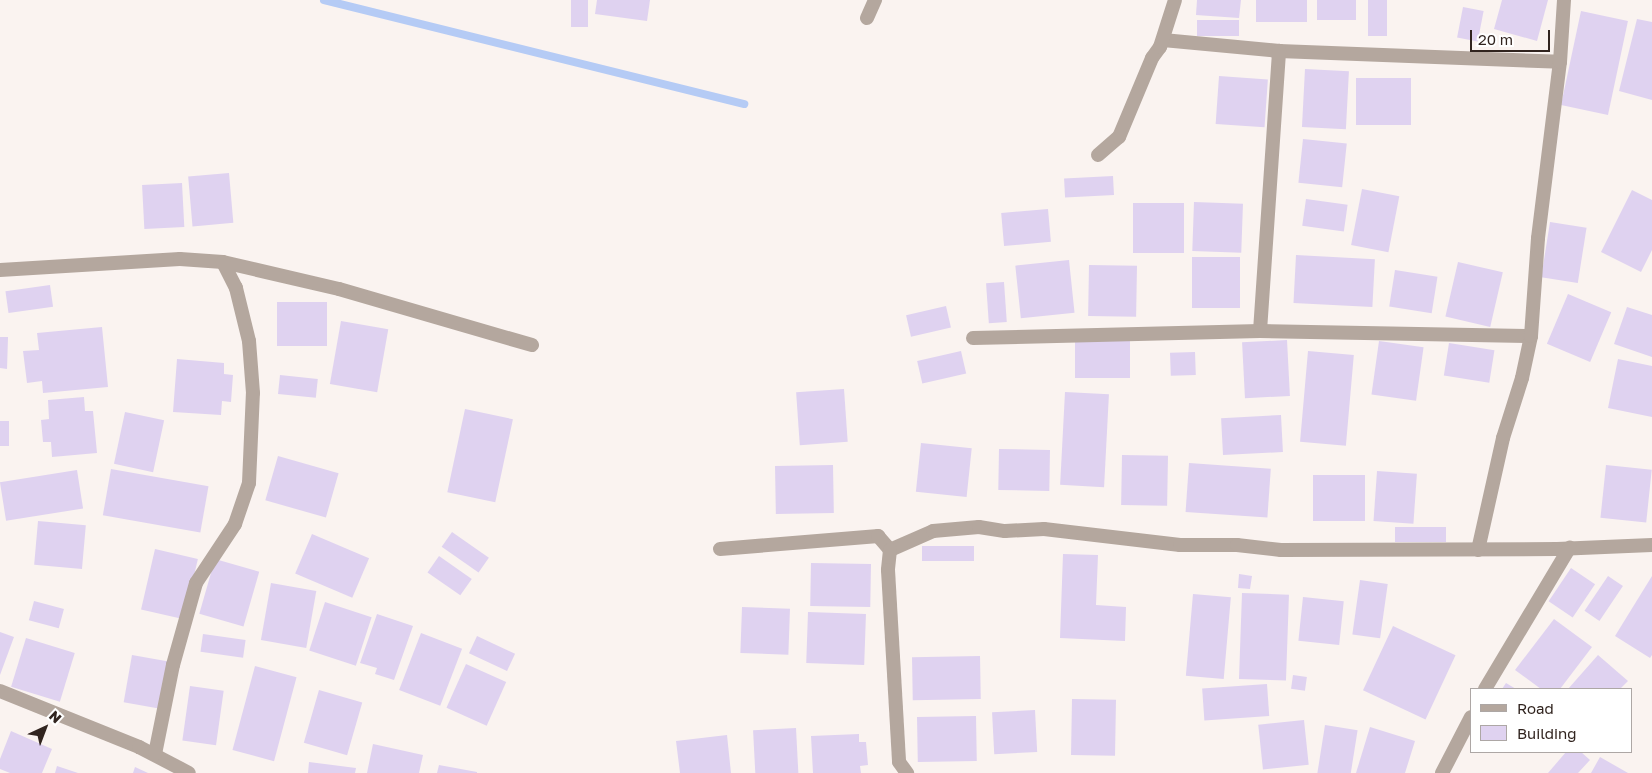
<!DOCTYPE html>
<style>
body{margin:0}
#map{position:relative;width:1652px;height:773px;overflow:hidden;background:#faf3f0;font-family:"Golos Text",sans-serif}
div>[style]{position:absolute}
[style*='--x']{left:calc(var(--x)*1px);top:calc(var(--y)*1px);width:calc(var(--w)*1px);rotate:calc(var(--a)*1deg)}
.stream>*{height:8px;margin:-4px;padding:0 4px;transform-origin:4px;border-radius:4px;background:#b5cbf5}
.building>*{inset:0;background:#dfd2f0;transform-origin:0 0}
.minor>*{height:14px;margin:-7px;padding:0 7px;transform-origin:7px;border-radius:7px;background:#b4a79e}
span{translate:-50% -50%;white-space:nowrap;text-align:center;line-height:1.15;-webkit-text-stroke:4px #fff;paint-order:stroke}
.legend{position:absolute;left:1470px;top:688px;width:162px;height:65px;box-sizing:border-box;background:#fff;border:1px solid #ada7a5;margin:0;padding:6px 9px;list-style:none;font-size:15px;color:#31241f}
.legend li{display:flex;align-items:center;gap:10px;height:25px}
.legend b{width:25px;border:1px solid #ada7a5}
.north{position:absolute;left:20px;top:703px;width:50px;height:50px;-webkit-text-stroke:4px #fff;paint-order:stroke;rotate:43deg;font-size:14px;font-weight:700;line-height:20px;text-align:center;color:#31241f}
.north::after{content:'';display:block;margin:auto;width:18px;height:22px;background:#31241f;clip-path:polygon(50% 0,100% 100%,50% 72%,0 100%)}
.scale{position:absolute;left:1470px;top:30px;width:80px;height:22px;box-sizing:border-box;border:2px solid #31241f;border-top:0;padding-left:6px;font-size:15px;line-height:18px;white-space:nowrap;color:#31241f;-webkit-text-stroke:4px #fff;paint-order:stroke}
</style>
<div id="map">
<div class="stream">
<div style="--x:324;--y:0;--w:433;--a:13.9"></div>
</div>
<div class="building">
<div style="left:571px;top:0;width:17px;height:27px"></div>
<div style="clip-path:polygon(597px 0,650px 0,647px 21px,595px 14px)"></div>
<div style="clip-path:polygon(1197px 0,1241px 0,1239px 18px,1196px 15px)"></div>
<div style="left:1256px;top:0;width:51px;height:22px"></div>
<div style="left:1317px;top:0;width:39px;height:20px"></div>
<div style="left:1368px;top:0;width:19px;height:36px"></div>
<div style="clip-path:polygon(1502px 0,1548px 0,1537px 41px,1494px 29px)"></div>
<div style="left:1463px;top:7px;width:21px;height:31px;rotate:11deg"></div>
<div style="left:1581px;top:11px;width:48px;height:96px;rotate:12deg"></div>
<div style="clip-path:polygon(1637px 19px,1652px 22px,1652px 100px,1619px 91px)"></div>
<div style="left:1197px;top:20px;width:42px;height:16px"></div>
<div style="left:1305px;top:69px;width:44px;height:58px;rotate:3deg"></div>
<div style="left:1219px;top:76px;width:49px;height:48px;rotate:4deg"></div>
<div style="left:1356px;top:78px;width:55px;height:47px"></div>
<div style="left:1303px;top:139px;width:44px;height:44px;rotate:6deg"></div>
<div style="left:229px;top:173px;width:50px;height:41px;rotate:85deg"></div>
<div style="left:1113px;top:176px;width:19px;height:49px;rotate:87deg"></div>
<div style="left:182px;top:183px;width:44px;height:40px;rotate:87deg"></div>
<div style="left:1362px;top:189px;width:38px;height:57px;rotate:11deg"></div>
<div style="clip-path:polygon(1632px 190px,1652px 200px,1652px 250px,1641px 272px,1601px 252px)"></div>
<div style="left:1306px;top:199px;width:42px;height:27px;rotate:8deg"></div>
<div style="left:1194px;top:202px;width:49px;height:49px;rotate:2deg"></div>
<div style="left:1133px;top:203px;width:51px;height:50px"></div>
<div style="left:1048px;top:209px;width:33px;height:47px;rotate:85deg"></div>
<div style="left:1550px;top:222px;width:37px;height:56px;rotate:9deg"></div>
<div style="left:1296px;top:255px;width:79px;height:48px;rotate:3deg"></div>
<div style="left:1192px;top:257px;width:48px;height:51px"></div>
<div style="left:1069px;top:260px;width:53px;height:54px;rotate:84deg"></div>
<div style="left:1458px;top:262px;width:46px;height:56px;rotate:13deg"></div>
<div style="left:1089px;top:265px;width:48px;height:51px;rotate:1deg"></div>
<div style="left:1395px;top:270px;width:43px;height:37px;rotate:9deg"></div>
<div style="left:1004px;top:282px;width:40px;height:18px;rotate:86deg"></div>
<div style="left:50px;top:285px;width:22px;height:45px;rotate:82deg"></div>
<div style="left:1568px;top:294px;width:47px;height:54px;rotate:23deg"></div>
<div style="left:277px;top:302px;width:50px;height:44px"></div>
<div style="left:946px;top:306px;width:22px;height:41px;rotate:77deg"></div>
<div style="clip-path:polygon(1627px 307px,1652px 315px,1652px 357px,1614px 344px)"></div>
<div style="left:341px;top:321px;width:48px;height:64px;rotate:10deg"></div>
<div style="clip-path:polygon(102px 327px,108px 387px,43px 393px,42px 381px,27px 383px,23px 351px,39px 350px,37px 333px)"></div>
<div style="clip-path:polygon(0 337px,8px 337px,7px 369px,0 368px)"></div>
<div style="left:1287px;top:340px;width:56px;height:45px;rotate:87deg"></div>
<div style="left:1130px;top:341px;width:37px;height:55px;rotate:90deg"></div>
<div style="left:1379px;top:341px;width:45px;height:54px;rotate:8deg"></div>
<div style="left:1449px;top:343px;width:46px;height:33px;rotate:9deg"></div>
<div style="left:961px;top:351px;width:23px;height:45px;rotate:77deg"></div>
<div style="left:1308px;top:351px;width:46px;height:91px;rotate:5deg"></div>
<div style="left:1195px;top:352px;width:23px;height:25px;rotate:88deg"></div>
<div style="clip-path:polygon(177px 359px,224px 363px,224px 374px,233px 375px,231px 402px,222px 401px,221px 415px,173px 412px)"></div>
<div style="clip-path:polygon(1618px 359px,1652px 366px,1652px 417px,1608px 408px)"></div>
<div style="left:280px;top:375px;width:38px;height:19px;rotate:6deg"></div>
<div style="left:844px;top:389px;width:53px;height:48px;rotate:86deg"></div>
<div style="left:1065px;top:392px;width:44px;height:93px;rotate:3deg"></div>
<div style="clip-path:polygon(84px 397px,85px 411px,93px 411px,97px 453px,52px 457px,51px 442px,43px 442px,41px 420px,49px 419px,48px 400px)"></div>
<div style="left:465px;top:409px;width:49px;height:85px;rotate:12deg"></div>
<div style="left:125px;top:412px;width:40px;height:53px;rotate:12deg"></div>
<div style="left:1281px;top:415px;width:37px;height:60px;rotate:87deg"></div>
<div style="left:0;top:421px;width:9px;height:25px"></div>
<div style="left:921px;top:443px;width:51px;height:49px;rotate:6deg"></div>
<div style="left:999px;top:449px;width:51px;height:41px;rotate:1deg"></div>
<div style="left:1122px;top:455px;width:46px;height:50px;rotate:1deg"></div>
<div style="left:278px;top:456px;width:63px;height:46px;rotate:16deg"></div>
<div style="left:1189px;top:463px;width:82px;height:49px;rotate:4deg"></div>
<div style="left:833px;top:465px;width:48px;height:58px;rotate:89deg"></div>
<div style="left:1606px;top:465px;width:46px;height:53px;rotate:6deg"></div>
<div style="left:111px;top:469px;width:99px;height:47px;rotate:10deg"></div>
<div style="left:77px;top:470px;width:39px;height:78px;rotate:81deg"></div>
<div style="left:1377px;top:471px;width:40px;height:50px;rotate:4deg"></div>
<div style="left:1313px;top:475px;width:52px;height:46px"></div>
<div style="left:38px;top:521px;width:48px;height:44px;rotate:5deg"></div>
<div style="left:1446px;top:527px;width:15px;height:51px;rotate:90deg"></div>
<div style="left:452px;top:532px;width:45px;height:18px;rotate:35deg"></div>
<div style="left:312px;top:534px;width:62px;height:43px;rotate:23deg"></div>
<div style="left:974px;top:546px;width:15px;height:52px;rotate:90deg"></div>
<div style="left:155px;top:549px;width:44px;height:62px;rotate:13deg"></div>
<div style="clip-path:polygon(1063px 554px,1098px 555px,1096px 605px,1126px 607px,1125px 641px,1060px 638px)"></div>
<div style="left:439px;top:556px;width:40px;height:20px;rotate:35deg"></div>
<div style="left:215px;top:559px;width:46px;height:57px;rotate:16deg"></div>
<div style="left:811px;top:563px;width:60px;height:43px;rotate:1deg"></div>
<div style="left:1571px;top:568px;width:29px;height:40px;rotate:34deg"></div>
<div style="clip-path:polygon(1239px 574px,1252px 576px,1250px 589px,1238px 588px)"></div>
<div style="left:1608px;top:576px;width:18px;height:42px;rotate:34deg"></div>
<div style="clip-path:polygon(1652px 576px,1652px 655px,1650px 658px,1615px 636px)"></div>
<div style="left:1360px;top:580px;width:28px;height:55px;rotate:8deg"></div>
<div style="left:271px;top:583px;width:46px;height:58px;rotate:10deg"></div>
<div style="left:1242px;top:593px;width:47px;height:86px;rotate:2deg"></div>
<div style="left:1193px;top:594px;width:38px;height:82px;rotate:5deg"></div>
<div style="left:1303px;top:597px;width:41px;height:44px;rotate:6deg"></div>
<div style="left:34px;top:601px;width:31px;height:20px;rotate:15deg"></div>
<div style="left:325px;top:602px;width:49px;height:51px;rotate:18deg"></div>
<div style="left:742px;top:607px;width:48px;height:46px;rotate:2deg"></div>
<div style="left:808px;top:612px;width:58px;height:51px;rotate:2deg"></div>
<div style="clip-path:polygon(377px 614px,413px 626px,394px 680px,375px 674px,377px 668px,360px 663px)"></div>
<div style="clip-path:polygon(1554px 619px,1592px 647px,1560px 689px,1541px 689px,1515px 670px)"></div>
<div style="left:1393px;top:626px;width:69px;height:71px;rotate:25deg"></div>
<div style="clip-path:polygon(0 632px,14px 637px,0 675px)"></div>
<div style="left:421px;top:633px;width:44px;height:61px;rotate:21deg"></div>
<div style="left:203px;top:634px;width:43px;height:18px;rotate:8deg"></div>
<div style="left:477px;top:636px;width:42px;height:19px;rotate:25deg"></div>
<div style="left:26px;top:638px;width:51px;height:51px;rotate:17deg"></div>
<div style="left:132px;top:655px;width:40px;height:48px;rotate:10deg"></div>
<div style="clip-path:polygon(1598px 655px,1628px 681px,1620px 689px,1568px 689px)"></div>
<div style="left:980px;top:656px;width:43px;height:68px;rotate:89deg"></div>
<div style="left:466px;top:664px;width:44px;height:48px;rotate:24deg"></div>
<div style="left:255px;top:666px;width:43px;height:87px;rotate:15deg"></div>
<div style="left:1293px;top:675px;width:14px;height:14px;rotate:8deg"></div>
<div style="clip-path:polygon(1506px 683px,1516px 689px,1502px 689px)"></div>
<div style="left:1267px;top:684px;width:32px;height:65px;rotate:86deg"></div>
<div style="left:190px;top:686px;width:34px;height:55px;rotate:8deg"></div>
<div style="left:319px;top:690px;width:45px;height:55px;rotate:16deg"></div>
<div style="left:1072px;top:699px;width:44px;height:56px;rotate:1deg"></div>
<div style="left:1035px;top:710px;width:42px;height:43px;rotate:87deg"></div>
<div style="left:976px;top:716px;width:45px;height:59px;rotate:89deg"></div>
<div style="left:1304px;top:720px;width:45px;height:46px;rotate:84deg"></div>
<div style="left:1325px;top:725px;width:33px;height:49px;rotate:9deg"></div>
<div style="clip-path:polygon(1370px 727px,1415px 741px,1405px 773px,1356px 773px)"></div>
<div style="left:796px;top:728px;width:45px;height:43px;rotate:87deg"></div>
<div style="clip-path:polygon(11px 731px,52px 749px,42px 773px,10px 773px,0 769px,0 759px)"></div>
<div style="clip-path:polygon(859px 734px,859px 742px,866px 742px,868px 765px,860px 766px,861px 773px,813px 773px,811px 736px)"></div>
<div style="clip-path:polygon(727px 735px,731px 773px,680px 773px,676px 741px)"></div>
<div style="clip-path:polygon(373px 744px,423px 755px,419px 773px,367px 773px)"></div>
<div style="clip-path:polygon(1566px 752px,1581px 752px,1590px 760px,1578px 773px,1548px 773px)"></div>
<div style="clip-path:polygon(1600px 757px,1628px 773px,1591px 773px)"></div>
<div style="clip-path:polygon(309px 762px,356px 768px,355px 773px,308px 773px)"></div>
<div style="clip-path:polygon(439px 765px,477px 772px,477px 773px,437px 773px)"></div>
<div style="clip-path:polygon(57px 766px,78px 773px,55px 773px)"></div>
<div style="clip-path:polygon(135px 767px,148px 773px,133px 773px)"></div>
</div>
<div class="minor">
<div style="--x:867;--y:18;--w:20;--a:-66"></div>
<div style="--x:1163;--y:40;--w:117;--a:5.4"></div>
<div style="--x:1279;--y:51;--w:281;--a:2.2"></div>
<div style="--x:1098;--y:155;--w:28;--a:-41"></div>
<div style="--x:1119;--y:137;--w:86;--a:-67.3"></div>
<div style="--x:1152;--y:58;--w:14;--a:-54"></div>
<div style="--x:1160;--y:47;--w:49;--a:-72.3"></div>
<div style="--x:0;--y:270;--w:180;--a:-3.5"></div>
<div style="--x:180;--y:259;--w:43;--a:4"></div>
<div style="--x:223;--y:262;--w:119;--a:13.1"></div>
<div style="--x:339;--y:289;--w:201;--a:16.2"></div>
<div style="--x:1260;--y:331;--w:281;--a:-86.1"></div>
<div style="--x:973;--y:338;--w:287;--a:-1.4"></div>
<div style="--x:1260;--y:331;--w:271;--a:1.1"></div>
<div style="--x:720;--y:549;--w:159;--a:-4.7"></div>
<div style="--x:878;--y:536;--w:18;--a:49"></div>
<div style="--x:890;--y:550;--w:47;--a:-23.8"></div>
<div style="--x:933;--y:531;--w:46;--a:-5"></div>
<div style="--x:979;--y:527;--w:26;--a:9"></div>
<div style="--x:1005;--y:531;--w:39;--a:-3"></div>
<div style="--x:1044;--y:529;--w:137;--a:6.7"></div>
<div style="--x:1180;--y:545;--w:57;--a:0"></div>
<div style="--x:1237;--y:545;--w:44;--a:6.5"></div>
<div style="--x:1281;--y:550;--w:276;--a:-0.2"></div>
<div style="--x:1557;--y:549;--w:95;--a:-2.4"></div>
<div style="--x:890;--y:550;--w:20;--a:96"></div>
<div style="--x:888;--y:570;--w:192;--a:86.7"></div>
<div style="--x:899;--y:762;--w:14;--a:54"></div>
<div style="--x:1478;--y:550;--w:115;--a:-77.4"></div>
<div style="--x:1503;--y:438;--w:63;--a:-72.4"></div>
<div style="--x:1522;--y:378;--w:43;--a:-77.9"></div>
<div style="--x:1531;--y:336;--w:98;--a:-85.9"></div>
<div style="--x:1538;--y:238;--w:177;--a:-82.9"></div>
<div style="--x:1560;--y:62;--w:62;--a:-86.3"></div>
<div style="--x:1485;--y:689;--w:165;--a:-59.1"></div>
<div style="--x:0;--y:691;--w:150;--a:21.9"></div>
<div style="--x:139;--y:747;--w:56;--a:27.5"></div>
<div style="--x:155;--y:754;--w:91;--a:-78.6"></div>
<div style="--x:173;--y:665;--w:85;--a:-74.3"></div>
<div style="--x:196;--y:583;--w:71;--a:-56.5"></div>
<div style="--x:235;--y:524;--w:43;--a:-71.1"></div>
<div style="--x:249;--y:483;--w:90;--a:-87.5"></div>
<div style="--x:253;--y:393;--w:52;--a:-94.4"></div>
<div style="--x:249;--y:341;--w:55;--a:-103.8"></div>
<div style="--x:236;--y:288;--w:29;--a:-117"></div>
<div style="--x:1442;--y:773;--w:63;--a:-62.6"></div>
</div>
<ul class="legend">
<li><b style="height:6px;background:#b4a79e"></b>Road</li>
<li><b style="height:14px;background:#dfd2f0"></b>Building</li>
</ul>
<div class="north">N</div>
<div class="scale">20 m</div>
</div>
